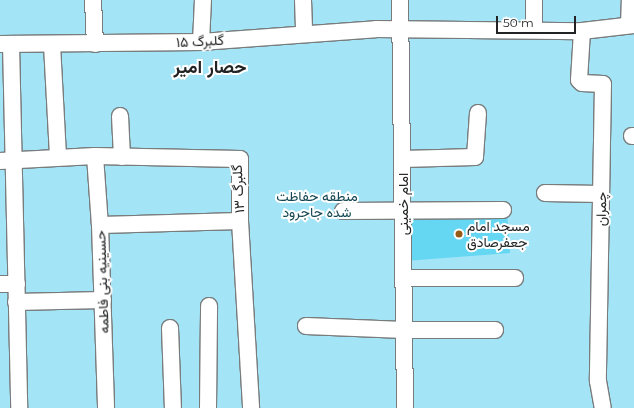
<!DOCTYPE html>
<meta charset="utf-8">
<style>
body{margin:0}
#map{position:relative;width:634px;height:408px;overflow:hidden;background:#eaeff0;font-family:Montserrat,Vazirmatn,sans-serif}
div>[style]{position:absolute}
[style*='--x']{left:calc(var(--x)*1px);top:calc(var(--y)*1px);width:calc(var(--w)*1px);rotate:calc(var(--a)*1deg)}
.green>*{inset:0;background:#a3e4f6;transform-origin:0 0}
.building>*{inset:0;background:#66d7f3}
.roads{filter:drop-shadow(1px 0 #787c7d) drop-shadow(-1px 0 #787c7d) drop-shadow(0 1px #787c7d) drop-shadow(0 -1px #787c7d)}
.minor>*{height:16px;margin:-8px;padding:0 8px;transform-origin:8px;border-radius:8px;background:#fff}
.dots>*{width:11px;height:11px;translate:-50% -50%;box-sizing:border-box;border:2px solid #fff;border-radius:50%}
span{translate:-50% -50%;white-space:nowrap;text-align:center;line-height:1.15;-webkit-text-stroke:4px #fff;paint-order:stroke}
.street-label{font-size:14px;color:#222324}
.park-label{font-size:14px;color:#134652}
.poi-label{font-size:14px;color:#222324}
.left{translate:0 -50%;text-align:left}
.district-label{font-size:18px;color:#222324;font-weight:700}
.scale{position:absolute;left:496px;top:16px;width:80px;height:18px;box-sizing:border-box;border:2px solid #222324;border-top:0;padding-left:5px;font-size:12px;line-height:14px;white-space:nowrap;color:#222324;-webkit-text-stroke:3px #fff;paint-order:stroke}
</style>
<div id="map">
<div class="green">
<div style="left:0;top:0;width:634px;height:408px"></div>
</div>
<div class="building">
<div style="clip-path:polygon(507px 212px,510px 253px,405px 261px,412px 214px)"></div>
</div>
<div class="roads">
<div class="minor">
<div style="--x:93;--y:0;--w:44;--a:87.4"></div>
<div style="--x:303;--y:0;--w:34;--a:88"></div>
<div style="--x:400;--y:0;--w:408;--a:89.3"></div>
<div style="--x:629;--y:25;--w:25;--a:-88"></div>
<div style="--x:534;--y:30;--w:30;--a:-90"></div>
<div style="--x:582;--y:31;--w:49;--a:93.5"></div>
<div style="--x:579;--y:80;--w:4;--a:45"></div>
<div style="--x:582;--y:83;--w:21;--a:3"></div>
<div style="--x:603;--y:84;--w:297;--a:91"></div>
<div style="--x:598;--y:381;--w:27;--a:80"></div>
<div style="--x:201;--y:42;--w:42;--a:-87.3"></div>
<div style="--x:0;--y:44;--w:201;--a:-0.6"></div>
<div style="--x:201;--y:42;--w:175;--a:-4.2"></div>
<div style="--x:376;--y:29;--w:206;--a:0.6"></div>
<div style="--x:582;--y:31;--w:52;--a:-6.6"></div>
<div style="--x:11;--y:44;--w:364;--a:88.7"></div>
<div style="--x:52;--y:45;--w:112;--a:86.9"></div>
<div style="--x:120;--y:116;--w:41;--a:87.2"></div>
<div style="--x:632;--y:136;--w:2;--a:0"></div>
<div style="--x:95;--y:156;--w:69;--a:85.9"></div>
<div style="--x:100;--y:225;--w:183;--a:88.1"></div>
<div style="--x:403;--y:159;--w:72;--a:-1.6"></div>
<div style="--x:475;--y:157;--w:44;--a:-86.1"></div>
<div style="--x:0;--y:161;--w:95;--a:-3"></div>
<div style="--x:95;--y:156;--w:145;--a:1.2"></div>
<div style="--x:240;--y:159;--w:62;--a:90"></div>
<div style="--x:240;--y:221;--w:187;--a:86.6"></div>
<div style="--x:545;--y:193;--w:56;--a:1"></div>
<div style="--x:343;--y:211;--w:160;--a:-0.4"></div>
<div style="--x:100;--y:225;--w:140;--a:-1.6"></div>
<div style="--x:404;--y:278;--w:111;--a:0"></div>
<div style="--x:0;--y:284;--w:17;--a:0"></div>
<div style="--x:16;--y:302;--w:87;--a:-1.3"></div>
<div style="--x:306;--y:326;--w:98;--a:2.3"></div>
<div style="--x:404;--y:330;--w:91;--a:0"></div>
<div style="--x:170;--y:328;--w:80;--a:87.9"></div>
<div style="--x:208;--y:408;--w:102;--a:-89.4"></div>
</div>
</div>
<div class="dots">
<div style="left:459px;top:234px;background:#935b14"></div>
</div>
<div class="street-label">
<span style="left:200px;top:41px;rotate:-3deg">گلبرگ ۱۵</span>
<span style="left:238px;top:189px;rotate:-93deg">گلبرگ ۱۳</span>
<span style="left:403px;top:204px;rotate:-90deg">امام خمینی</span>
<span style="left:601px;top:209px;rotate:-89deg">چمران</span>
<span style="left:102px;top:282px;rotate:-92deg">حسینیه بنی فاطمه</span>
</div>
<div class="park-label">
<span style="left:317px;top:204px">منطقه حفاظت<br>شده جاجرود</span>
</div>
<div class="poi-label">
<span class="left" style="left:467px;top:234px">مسجد امام<br>جعفرصادق</span>
</div>
<div class="district-label">
<span style="left:210px;top:67px">حصار امیر</span>
</div>
<div class="scale">50 m</div>
</div>
